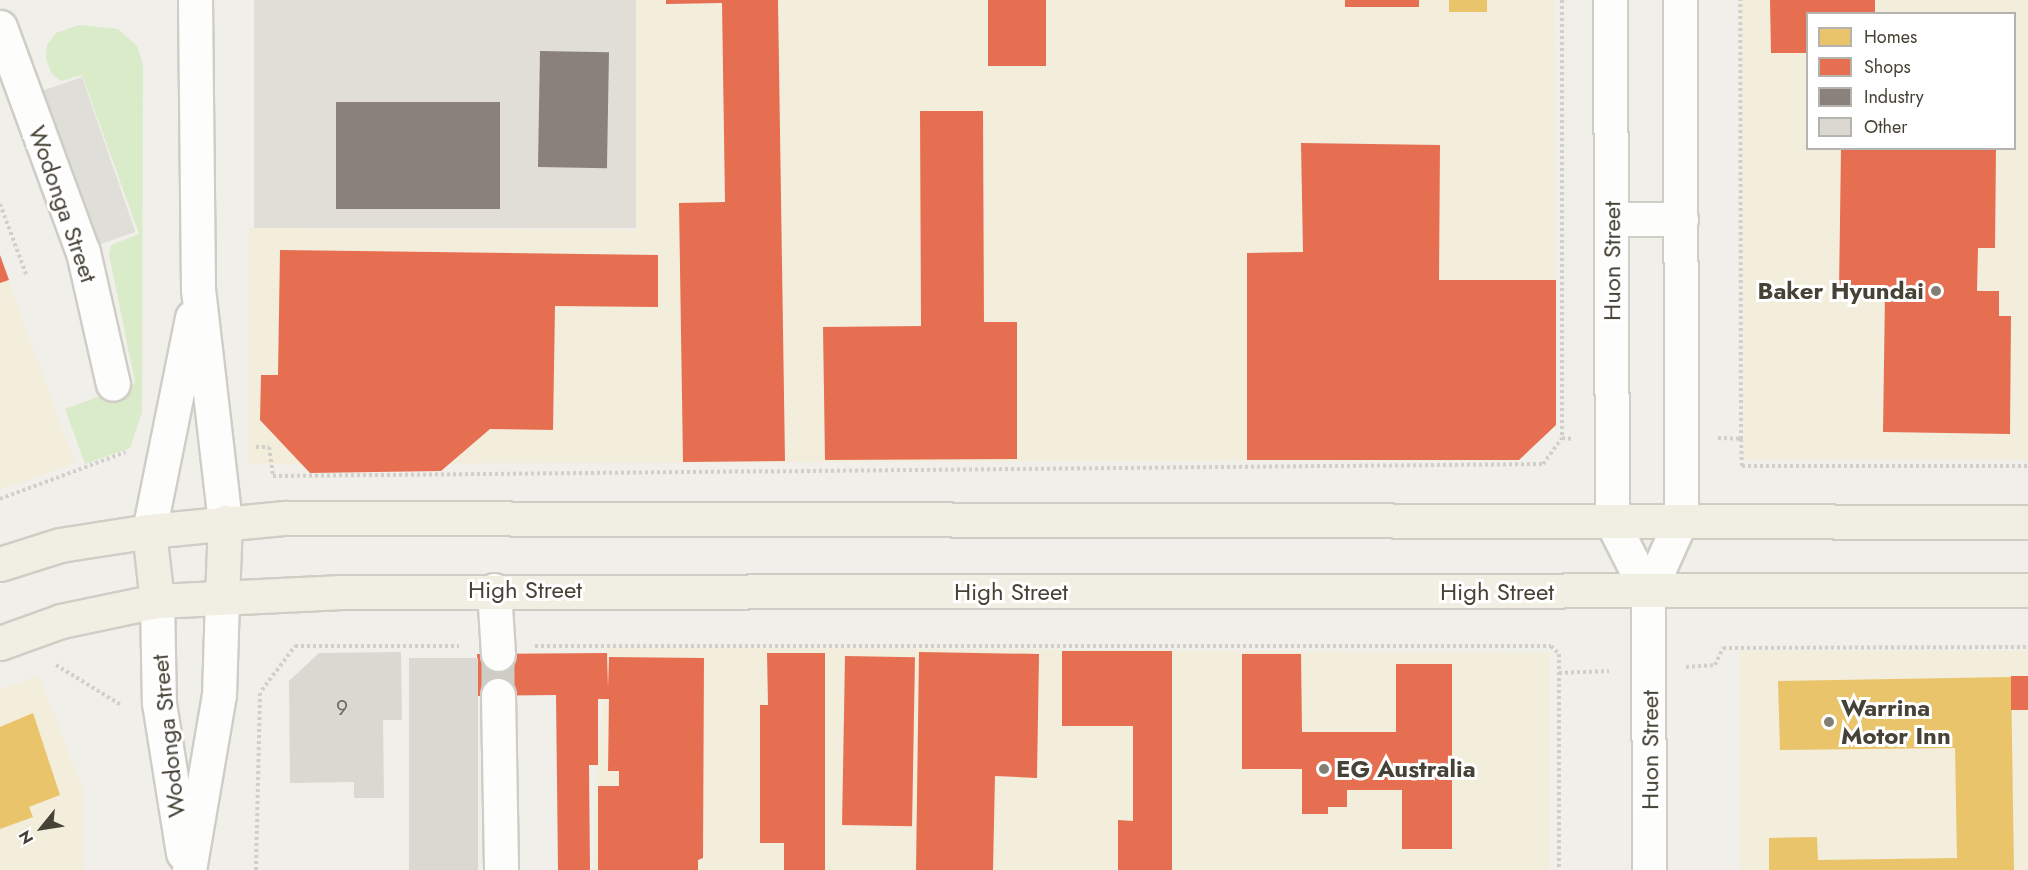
<!DOCTYPE html>
<style>
body{margin:0}
#map{position:relative;width:2028px;height:870px;overflow:hidden;background:#f0efe9;font-family:Jost,sans-serif}
div>[style]{position:absolute}
[style*='--x']{left:calc(var(--x)*1px);top:calc(var(--y)*1px);width:calc(var(--w)*1px);rotate:calc(var(--a)*1deg)}
.commercial>*{inset:0;background:#f3eddc;transform-origin:0 0}
.industrial>*{inset:0;background:#e0ded7;transform-origin:0 0}
.green>*{inset:0;background:#d9ebc9}
.parking>*{inset:0;background:#dfded9;transform-origin:0 0}
.homes>*{inset:0;background:#e9c46a;transform-origin:0 0}
.shops>*{inset:0;background:#e76f51;transform-origin:0 0}
.industry>*{inset:0;background:#8a817c;transform-origin:0 0}
.building>*{inset:0;background:#dad8d1;transform-origin:0 0}
.minor-tunnel>*{height:33px;margin-top:-16.5px;transform-origin:0;background:repeating-linear-gradient(90deg,#ceccc5 0 33px,transparent 0 49px)}
.path>*{height:4px;margin-top:-2px;transform-origin:0;background:repeating-linear-gradient(90deg,#d1cfca 0 3px,transparent 0 6px)}
.roads{filter:drop-shadow(2px 0 #cecdc6) drop-shadow(-2px 0 #cecdc6) drop-shadow(0 2px #cecdc6) drop-shadow(0 -2px #cecdc6)}
.minor>*{height:33px;margin:-16.5px;padding:0 16.5px;transform-origin:16.5px;border-radius:16.5px;background:#fdfdfc}
.major>*{height:33px;margin:-16.5px;padding:0 16.5px;transform-origin:16.5px;border-radius:16.5px;background:#f1efe3}
.dots>*{width:16px;height:16px;translate:-50% -50%;box-sizing:border-box;border:3px solid #fff;border-radius:50%}
span{translate:-50% -50%;white-space:nowrap;text-align:center;line-height:1.15;-webkit-text-stroke:6px #fff;paint-order:stroke}
.number-label{font-size:21px;color:#6c685d}
.number-label span{-webkit-text-stroke-width:0}
.street-label{font-size:24px;color:#464235}
.poi-label{font-size:24px;color:#464235;font-weight:700}
.right{translate:-100% -50%;text-align:right}
.left{translate:0 -50%;text-align:left}
.legend{position:absolute;left:1806px;top:12px;width:210px;height:138px;box-sizing:border-box;background:#fff;border:2px solid #b5b3ae;margin:0;padding:8px 10px;list-style:none;font-size:18px;color:#464235}
.legend li{display:flex;align-items:center;gap:12px;height:30px}
.legend b{width:30px;border:2px solid #b5b3ae}
.north{position:absolute;left:12px;top:798px;width:60px;height:60px;-webkit-text-stroke:4px #fff;paint-order:stroke;rotate:240deg;font-size:16px;font-weight:700;line-height:24px;text-align:center;color:#464235}
.north::after{content:'';display:block;margin:auto;width:21px;height:27px;background:#464235;clip-path:polygon(50% 0,100% 100%,50% 72%,0 100%)}
</style>
<div id="map">
<div class="commercial">
<div style="clip-path:polygon(636px 0,1554px 0,1556px 425px,1519px 460px,248px 464px,249px 228px,635px 230px)"></div>
<div style="clip-path:polygon(evenodd,1742px 0,2028px 0,2028px 460px,1743px 460px,1742px 0,1808px 14px,2014px 14px,2014px 148px,1808px 148px,1808px 14px)"></div>
<div style="clip-path:polygon(0 257px,75px 463px,0 490px)"></div>
<div style="clip-path:polygon(608px 647px,1550px 653px,1550px 870px,594px 870px,596px 779px)"></div>
<div style="left:1740px;top:651px;width:288px;height:219px"></div>
<div style="clip-path:polygon(39px 675px,83px 790px,83px 870px,0 870px,0 689px)"></div>
</div>
<div class="industrial">
<div style="left:254px;top:0;width:382px;height:228px"></div>
</div>
<div class="green">
<div style="clip-path:polygon(79px 25px,118px 29px,137px 46px,143px 65px,142px 412px,130px 448px,85px 464px,65px 409px,135px 383px,109px 254px,111px 245px,139px 234px,82px 75px,61px 81px,52px 74px,46px 59px,47px 45px,56px 33px)"></div>
</div>
<div class="parking">
<div style="left:82px;top:77px;width:164px;height:59px;rotate:71deg"></div>
</div>
<div class="homes">
<div style="left:1449px;top:0;width:38px;height:12px"></div>
<div style="clip-path:polygon(2011px 677px,2014px 870px,1769px 870px,1769px 838px,1817px 837px,1818px 860px,1957px 858px,1955px 748px,1780px 750px,1778px 681px)"></div>
<div style="clip-path:polygon(33px 713px,60px 795px,29px 807px,33px 817px,0 829px,0 727px)"></div>
</div>
<div class="shops">
<div style="clip-path:polygon(666px 0,778px 0,785px 461px,683px 462px,679px 203px,725px 202px,722px 3px,666px 4px)"></div>
<div style="left:988px;top:0;width:58px;height:66px"></div>
<div style="left:1345px;top:0;width:74px;height:7px"></div>
<div style="clip-path:polygon(1770px 0,1875px 0,1875px 14px,1808px 14px,1808px 53px,1771px 53px)"></div>
<div style="clip-path:polygon(920px 111px,983px 111px,984px 322px,1017px 322px,1017px 459px,825px 460px,823px 327px,921px 326px)"></div>
<div style="clip-path:polygon(1301px 143px,1440px 145px,1439px 280px,1556px 280px,1556px 425px,1519px 460px,1247px 460px,1247px 253px,1303px 252px)"></div>
<div style="clip-path:polygon(1841px 148px,1996px 148px,1995px 248px,1978px 248px,1977px 291px,1999px 291px,1999px 316px,2011px 316px,2010px 434px,1883px 432px,1885px 292px,1839px 291px)"></div>
<div style="clip-path:polygon(280px 250px,658px 255px,658px 307px,555px 306px,553px 430px,490px 429px,441px 471px,310px 473px,260px 420px,261px 375px,278px 375px)"></div>
<div style="clip-path:polygon(0 255px,9px 280px,0 283px)"></div>
<div style="clip-path:polygon(1062px 651px,1172px 651px,1172px 870px,1118px 870px,1118px 820px,1133px 821px,1133px 726px,1062px 726px)"></div>
<div style="clip-path:polygon(919px 652px,1039px 654px,1037px 778px,995px 776px,993px 870px,916px 870px)"></div>
<div style="clip-path:polygon(607px 653px,608px 688px,609px 657px,704px 658px,703px 858px,698px 860px,698px 870px,598px 870px,598px 786px,619px 786px,619px 771px,608px 771px,609px 699px,598px 699px,598px 765px,589px 765px,590px 870px,558px 870px,556px 695px,478px 696px,477px 654px)"></div>
<div style="clip-path:polygon(767px 653px,825px 653px,825px 870px,784px 870px,784px 843px,760px 843px,760px 705px,768px 705px)"></div>
<div style="clip-path:polygon(1242px 654px,1301px 654px,1302px 732px,1396px 732px,1396px 664px,1452px 664px,1452px 849px,1402px 849px,1402px 790px,1347px 790px,1347px 807px,1328px 807px,1328px 814px,1302px 814px,1302px 769px,1242px 769px)"></div>
<div style="left:845px;top:656px;width:70px;height:169px;rotate:1deg"></div>
<div style="left:2011px;top:676px;width:17px;height:34px"></div>
</div>
<div class="industry">
<div style="left:540px;top:51px;width:69px;height:116px;rotate:1deg"></div>
<div style="left:336px;top:102px;width:164px;height:107px"></div>
</div>
<div class="building">
<div style="clip-path:polygon(401px 652px,402px 720px,383px 720px,384px 798px,354px 798px,354px 782px,290px 783px,289px 681px,319px 653px)"></div>
<div style="left:478px;top:658px;width:212px;height:69px;rotate:90deg"></div>
</div>
<div class="minor-tunnel">
<div style="--x:498;--y:654;--w:41;--a:90"></div>
</div>
<div class="path">
<div style="--x:1562;--y:0;--w:438;--a:90"></div>
<div style="--x:1562;--y:438;--w:11;--a:5"></div>
<div style="--x:0;--y:204;--w:75;--a:69.6"></div>
<div style="--x:1718;--y:438;--w:23;--a:2"></div>
<div style="--x:1741;--y:439;--w:439;--a:-90.1"></div>
<div style="--x:1741;--y:439;--w:27;--a:88"></div>
<div style="--x:1742;--y:466;--w:286;--a:0"></div>
<div style="--x:256;--y:447;--w:13;--a:0"></div>
<div style="--x:269;--y:447;--w:29;--a:82"></div>
<div style="--x:273;--y:476;--w:1270;--a:-0.54"></div>
<div style="--x:1543;--y:464;--w:32;--a:-54"></div>
<div style="--x:0;--y:499;--w:134;--a:-20.5"></div>
<div style="--x:535;--y:646;--w:1016;--a:0"></div>
<div style="--x:1551;--y:646;--w:11;--a:45"></div>
<div style="--x:1559;--y:654;--w:216;--a:90"></div>
<div style="--x:56;--y:665;--w:76;--a:31.6"></div>
<div style="--x:1686;--y:667;--w:29;--a:-4"></div>
<div style="--x:1715;--y:665;--w:19;--a:-65"></div>
<div style="--x:1723;--y:648;--w:305;--a:-0.2"></div>
<div style="--x:1559;--y:673;--w:50;--a:-2.3"></div>
<div style="--x:262;--y:690;--w:55;--a:-53.1"></div>
<div style="--x:295;--y:646;--w:164;--a:0"></div>
<div style="--x:256;--y:870;--w:180;--a:-88.7"></div>
</div>
<div class="roads">
<div class="minor">
<div style="--x:195;--y:0;--w:289;--a:89.4"></div>
<div style="--x:198;--y:289;--w:235;--a:83.4"></div>
<div style="--x:1610;--y:0;--w:522;--a:89.78"></div>
<div style="--x:1612;--y:522;--w:80;--a:63.1"></div>
<div style="--x:1648;--y:593;--w:277;--a:89.8"></div>
<div style="--x:0;--y:27;--w:240;--a:69.8"></div>
<div style="--x:83;--y:252;--w:135;--a:77.2"></div>
<div style="--x:1611;--y:219;--w:70;--a:0"></div>
<div style="--x:149;--y:531;--w:218;--a:-78.6"></div>
<div style="--x:494;--y:590;--w:64;--a:86.4"></div>
<div style="--x:1648;--y:593;--w:80;--a:-65.7"></div>
<div style="--x:1681;--y:520;--w:520;--a:-90.11"></div>
<div style="--x:157;--y:601;--w:102;--a:88.9"></div>
<div style="--x:159;--y:703;--w:152;--a:80.9"></div>
<div style="--x:498;--y:695;--w:175;--a:89"></div>
<div style="--x:189;--y:870;--w:178;--a:-80.3"></div>
<div style="--x:219;--y:695;--w:98;--a:-88.2"></div>
</div>
<div class="major">
<div style="--x:149;--y:531;--w:70;--a:83.5"></div>
<div style="--x:0;--y:564;--w:63;--a:-17.6"></div>
<div style="--x:60;--y:545;--w:90;--a:-8.9"></div>
<div style="--x:149;--y:531;--w:137;--a:-5.5"></div>
<div style="--x:285;--y:518;--w:1743;--a:0.13"></div>
<div style="--x:222;--y:597;--w:75;--a:-87.7"></div>
<div style="--x:0;--y:643;--w:65;--a:-19.8"></div>
<div style="--x:61;--y:621;--w:98;--a:-11.8"></div>
<div style="--x:157;--y:601;--w:185;--a:-2.8"></div>
<div style="--x:342;--y:592;--w:1686;--a:-0.07"></div>
</div>
</div>
<div class="dots">
<div style="left:1936px;top:291px;background:#827f74"></div>
<div style="left:1829px;top:722px;background:#827f74"></div>
<div style="left:1324px;top:769px;background:#827f74"></div>
</div>
<div class="number-label">
<span style="left:342px;top:708px">9</span>
</div>
<div class="street-label">
<span style="left:63px;top:204px;rotate:71deg">Wodonga Street</span>
<span style="left:1612px;top:261px;rotate:-90deg">Huon Street</span>
<span style="left:525px;top:590px">High Street</span>
<span style="left:1011px;top:592px">High Street</span>
<span style="left:1497px;top:592px">High Street</span>
<span style="left:168px;top:736px;rotate:-96deg">Wodonga Street</span>
<span style="left:1650px;top:750px;rotate:-90deg">Huon Street</span>
</div>
<div class="poi-label">
<span class="right" style="left:1924px;top:291px">Baker Hyundai</span>
<span class="left" style="left:1841px;top:722px">Warrina<br>Motor Inn</span>
<span class="left" style="left:1336px;top:769px">EG Australia</span>
</div>
<ul class="legend">
<li><b style="height:16px;background:#e9c46a"></b>Homes</li>
<li><b style="height:16px;background:#e76f51"></b>Shops</li>
<li><b style="height:16px;background:#8a817c"></b>Industry</li>
<li><b style="height:16px;background:#dad8d1"></b>Other</li>
</ul>
<div class="north">N</div>
</div>
